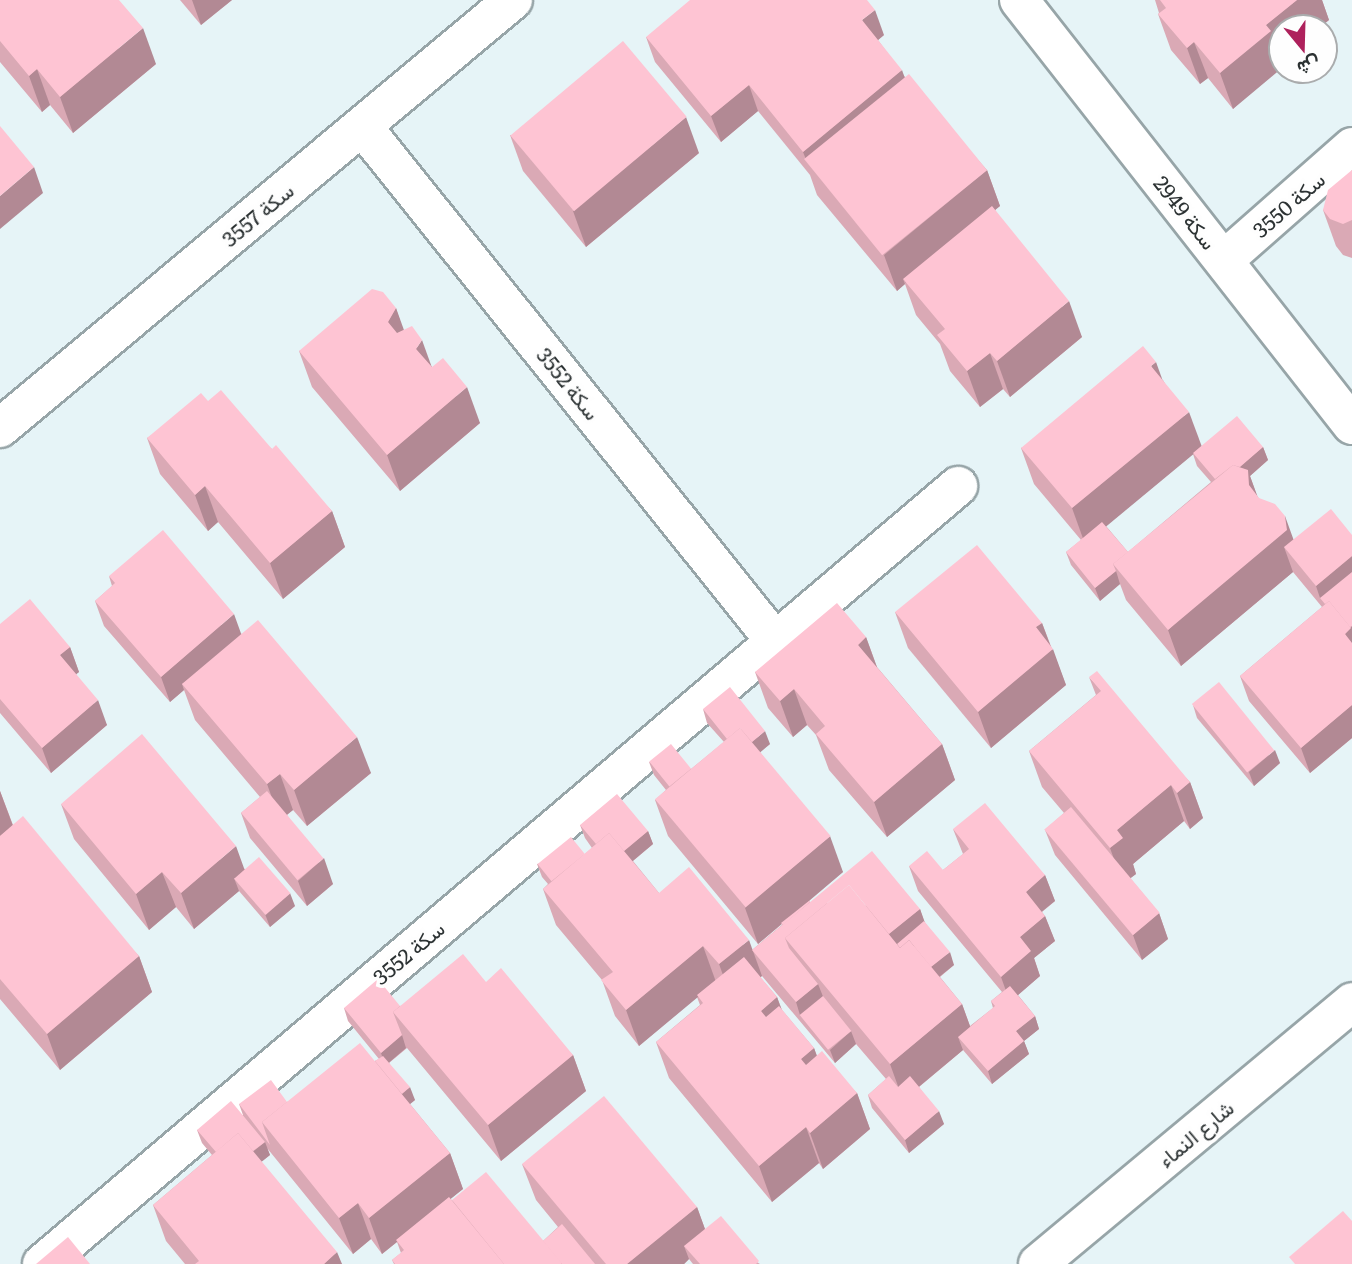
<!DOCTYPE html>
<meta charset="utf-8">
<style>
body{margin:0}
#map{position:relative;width:1352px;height:1264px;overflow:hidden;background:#e6f4f7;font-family:Literata,Vazirmatn,serif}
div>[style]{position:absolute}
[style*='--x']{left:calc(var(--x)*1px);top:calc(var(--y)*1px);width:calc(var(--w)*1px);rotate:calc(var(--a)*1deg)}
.roads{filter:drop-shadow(2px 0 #97a5a8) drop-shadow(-2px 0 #97a5a8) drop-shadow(0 2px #97a5a8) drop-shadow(0 -2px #97a5a8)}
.minor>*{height:38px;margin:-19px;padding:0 19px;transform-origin:19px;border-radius:19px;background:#fff}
.wall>*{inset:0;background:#daa9b5}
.shaded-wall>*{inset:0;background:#b28994}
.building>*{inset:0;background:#fec4d3;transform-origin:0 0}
span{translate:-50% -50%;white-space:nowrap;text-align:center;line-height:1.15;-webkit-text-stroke:7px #fefefe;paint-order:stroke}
.street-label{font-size:21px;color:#2c3233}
.north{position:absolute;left:1268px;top:14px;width:70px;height:70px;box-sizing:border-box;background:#fefefe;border:2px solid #aaacad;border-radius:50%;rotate:161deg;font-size:19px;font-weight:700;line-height:28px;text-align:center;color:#2c3233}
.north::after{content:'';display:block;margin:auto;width:24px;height:32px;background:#ae215c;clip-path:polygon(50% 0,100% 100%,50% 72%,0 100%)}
</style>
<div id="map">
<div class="roads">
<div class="minor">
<div style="--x:1019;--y:0;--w:540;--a:51.92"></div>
<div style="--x:362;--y:126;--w:660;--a:51.27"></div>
<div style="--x:1224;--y:260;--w:171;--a:-41.4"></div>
<div style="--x:0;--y:428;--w:668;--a:-39.84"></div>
<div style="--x:42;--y:1264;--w:1202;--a:-40.34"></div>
<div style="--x:1038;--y:1264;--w:409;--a:-39.8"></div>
</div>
</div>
<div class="wall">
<div style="clip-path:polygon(0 0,156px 64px,73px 133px,50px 105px,42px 112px,0 62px)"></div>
<div style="clip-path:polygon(180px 0,232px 0,201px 25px)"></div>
<div style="clip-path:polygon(1155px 0,1322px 0,1329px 20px,1319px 28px,1282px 28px,1281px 60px,1233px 109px,1208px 78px,1200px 84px,1171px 50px,1158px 14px,1159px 13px)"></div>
<div style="clip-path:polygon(884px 35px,878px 40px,905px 77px,987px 170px,1000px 206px,995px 210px,1082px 337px,1010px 397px,1003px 389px,980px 407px,950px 371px,940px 344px,916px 315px,905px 284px,897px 291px,817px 195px,810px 175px,758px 111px,721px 142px,655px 62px,646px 37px)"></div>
<div style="clip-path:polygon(510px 135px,699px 153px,586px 247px,523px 171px)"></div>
<div style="clip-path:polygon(1352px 170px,1352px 258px,1343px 255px,1336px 246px,1323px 210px)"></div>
<div style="clip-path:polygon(396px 308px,403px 330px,432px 367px,480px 423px,400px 491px,312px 387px,299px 351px)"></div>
<div style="clip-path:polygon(evenodd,1163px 380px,1201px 446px,1263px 447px,1268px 460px,1250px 476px,1257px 496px,1294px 540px,1352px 535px,1352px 738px,1310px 773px,1249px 701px,1240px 676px,1322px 607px,1293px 572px,1181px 666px,1126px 600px,1120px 584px,1100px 601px,1071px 565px,1066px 552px,1081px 540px,1034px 484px,1021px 448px,1163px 380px,1193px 454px,1197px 466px,1211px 482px,1128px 552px,1106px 526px,1193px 454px)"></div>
<div style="clip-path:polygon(208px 401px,272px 449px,332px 511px,345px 547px,283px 599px,218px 522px,208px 531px,160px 474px,147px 438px)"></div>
<div style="clip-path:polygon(109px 576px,242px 634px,371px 773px,307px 826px,293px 810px,287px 815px,333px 884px,307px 906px,250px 838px,241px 813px,260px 797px,195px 720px,184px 690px,170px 702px,104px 626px,95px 601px,112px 586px)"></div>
<div style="clip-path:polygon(895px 612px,1042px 623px,1066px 685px,991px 748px,908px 648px)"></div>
<div style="clip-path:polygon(0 624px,70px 647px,79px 672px,76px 674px,107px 725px,51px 773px,0 713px)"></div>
<div style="clip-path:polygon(866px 637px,877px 667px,942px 744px,955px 780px,887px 837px,829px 770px,816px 735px,807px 725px,793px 737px,768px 708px,755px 672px)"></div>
<div style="clip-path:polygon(1089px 677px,1190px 782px,1203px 818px,1190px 829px,1184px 821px,1133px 864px,1136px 874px,1130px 878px,1159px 913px,1168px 939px,1142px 960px,1055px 855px,1045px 830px,1064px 813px,1042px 787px,1029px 751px,1096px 695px)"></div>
<div style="clip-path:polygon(1193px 705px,1280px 763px,1254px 786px,1197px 718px)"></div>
<div style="clip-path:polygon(703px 709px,770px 744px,760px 752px,843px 872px,809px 901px,810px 902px,920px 909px,924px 921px,954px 965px,940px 977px,962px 1004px,970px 1026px,993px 1008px,991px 1001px,1002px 992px,918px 891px,909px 866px,943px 870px,963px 854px,953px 829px,1045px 875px,1055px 901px,1042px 912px,1045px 916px,1055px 941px,1034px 958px,1040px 976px,1018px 995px,1035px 1016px,1039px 1029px,1024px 1041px,1029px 1054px,992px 1084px,963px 1050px,919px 1087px,944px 1124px,909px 1153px,872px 1108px,868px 1095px,886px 1079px,856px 1044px,835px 1063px,762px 976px,760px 977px,777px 997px,782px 1010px,814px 1048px,817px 1056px,857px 1093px,870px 1129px,823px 1169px,819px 1163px,772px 1202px,669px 1078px,656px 1042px,700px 1005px,697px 997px,639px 1046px,615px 1016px,602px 980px,556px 925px,543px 889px,548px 884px,542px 877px,537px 864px,585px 854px,592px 848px,585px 838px,580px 825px,648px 831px,653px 844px,633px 861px,659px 893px,752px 950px,782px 925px,782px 924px,758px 944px,668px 836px,655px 800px,666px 790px,654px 775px,649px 762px,691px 769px,724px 742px,707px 723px)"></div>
<div style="clip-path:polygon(0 791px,13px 825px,139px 956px,152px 992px,60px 1070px,0 999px)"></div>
<div style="clip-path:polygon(61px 804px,245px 869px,295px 906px,270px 927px,239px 891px,194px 929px,176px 907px,149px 930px,74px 839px)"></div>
<div style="clip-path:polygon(486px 982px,573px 1055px,586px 1091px,501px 1161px,407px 1048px,389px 1063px,415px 1100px,410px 1104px,450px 1153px,463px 1189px,450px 1199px,452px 1200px,543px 1241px,558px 1227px,536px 1200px,522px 1164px,697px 1207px,705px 1229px,760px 1264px,693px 1264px,689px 1259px,684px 1264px,394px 1264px,392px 1260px,401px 1253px,397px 1242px,382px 1254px,371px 1239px,353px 1254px,267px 1148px,270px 1155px,261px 1162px,342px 1264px,185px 1264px,166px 1241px,153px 1205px,212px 1155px,202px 1143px,197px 1130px,243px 1115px,239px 1104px,287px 1102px,379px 1059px,348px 1021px,344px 1008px,400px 1006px)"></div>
</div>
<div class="shaded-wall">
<div style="clip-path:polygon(192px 0,232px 0,201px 25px)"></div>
<div style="clip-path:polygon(1297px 0,1322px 0,1329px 20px,1319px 28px,1282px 28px,1282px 68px,1233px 109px,1220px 73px,1266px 25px)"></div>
<div style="clip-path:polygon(875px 10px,884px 35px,871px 46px,862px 20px)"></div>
<div style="clip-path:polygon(143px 28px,156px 64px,73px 133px,60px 97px)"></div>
<div style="clip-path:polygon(1194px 42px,1208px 78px,1200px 84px,1187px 48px)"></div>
<div style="clip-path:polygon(37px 69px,50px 105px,42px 112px,29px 76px)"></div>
<div style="clip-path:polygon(902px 70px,911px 96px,807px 162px,803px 152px)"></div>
<div style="clip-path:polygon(749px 85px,758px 111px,721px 142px,711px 116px)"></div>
<div style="clip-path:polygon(686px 117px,699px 153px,586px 247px,573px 211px)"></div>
<div style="clip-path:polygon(34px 167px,43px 193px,0 229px,0 196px)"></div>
<div style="clip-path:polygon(987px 170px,1000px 206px,906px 283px,903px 279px,905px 284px,897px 291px,884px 255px)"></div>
<div style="clip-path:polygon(1069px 301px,1082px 337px,1010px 397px,997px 361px)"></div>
<div style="clip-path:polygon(396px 308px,409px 344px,401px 358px,388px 322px)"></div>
<div style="clip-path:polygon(422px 340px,435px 376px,416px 349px)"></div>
<div style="clip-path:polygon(990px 353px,1003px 389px,980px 407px,967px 371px)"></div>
<div style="clip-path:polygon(1156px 362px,1169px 398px,1151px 366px)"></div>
<div style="clip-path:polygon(467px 387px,480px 423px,400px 491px,387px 455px)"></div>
<div style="clip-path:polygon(1189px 412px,1202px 447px,1085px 544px,1072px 508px)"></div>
<div style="clip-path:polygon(1263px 447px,1268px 460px,1250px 476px,1261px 506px,1219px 484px)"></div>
<div style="clip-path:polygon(205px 486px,218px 522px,208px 531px,195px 495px)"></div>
<div style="clip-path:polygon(332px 511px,345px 547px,283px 599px,270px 563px)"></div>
<div style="clip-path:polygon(1285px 516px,1298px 552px,1284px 547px,1293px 572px,1181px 666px,1168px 630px)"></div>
<div style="clip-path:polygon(1352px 556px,1352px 589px,1320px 598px,1316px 586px)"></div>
<div style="clip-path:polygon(1116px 571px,1120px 584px,1100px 601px,1095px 588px)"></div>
<div style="clip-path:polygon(234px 614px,243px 639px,182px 684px,184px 690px,170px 702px,161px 677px)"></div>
<div style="clip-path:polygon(1042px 623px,1052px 650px,1053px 649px,1066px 685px,991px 748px,978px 712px,1036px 627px)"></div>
<div style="clip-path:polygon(1352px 626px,1352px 654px,1345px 634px)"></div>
<div style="clip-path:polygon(866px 637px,879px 673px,858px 645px)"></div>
<div style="clip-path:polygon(70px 647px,79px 672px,69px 680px,60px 655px)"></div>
<div style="clip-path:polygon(794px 689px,807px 725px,793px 737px,780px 701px)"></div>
<div style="clip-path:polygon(98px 700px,107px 725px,51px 773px,42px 748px)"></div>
<div style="clip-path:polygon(1352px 705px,1352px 738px,1310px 773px,1301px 748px)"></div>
<div style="clip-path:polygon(765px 731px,770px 744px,744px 766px,739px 753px)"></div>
<div style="clip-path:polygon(357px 737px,371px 773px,307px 826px,294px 790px)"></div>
<div style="clip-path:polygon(942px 744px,955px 780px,887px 837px,874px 802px)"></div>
<div style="clip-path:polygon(1275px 750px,1280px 763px,1254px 786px,1249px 772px)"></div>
<div style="clip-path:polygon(280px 774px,293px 810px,280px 820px,267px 784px)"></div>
<div style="clip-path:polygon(1190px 782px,1203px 818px,1190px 829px,1177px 793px)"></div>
<div style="clip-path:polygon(1171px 785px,1184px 821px,1133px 864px,1136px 874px,1123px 884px,1110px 848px,1117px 830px)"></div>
<div style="clip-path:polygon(0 791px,13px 826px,0 836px)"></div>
<div style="clip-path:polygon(648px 831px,653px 844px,616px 875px,611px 862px)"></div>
<div style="clip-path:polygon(830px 836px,843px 872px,758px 944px,745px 908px)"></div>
<div style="clip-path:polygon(236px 846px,249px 882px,234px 878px,239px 891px,194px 929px,181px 893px)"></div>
<div style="clip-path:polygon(324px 858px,333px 884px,307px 906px,298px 881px)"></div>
<div style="clip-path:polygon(162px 872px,176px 907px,149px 930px,136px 894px)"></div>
<div style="clip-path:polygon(1045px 875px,1055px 901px,1035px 917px,1026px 892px)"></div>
<div style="clip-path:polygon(290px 893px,295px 906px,270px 927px,265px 914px)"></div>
<div style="clip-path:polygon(920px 909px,929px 934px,899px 959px,886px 936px)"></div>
<div style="clip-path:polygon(1159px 913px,1168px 939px,1142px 960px,1133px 935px)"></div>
<div style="clip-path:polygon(1045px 916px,1055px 941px,1034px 958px,1040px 976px,1010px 1002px,1001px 977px,1020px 937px)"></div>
<div style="clip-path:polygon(749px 940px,762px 976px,732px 1000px,719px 964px)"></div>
<div style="clip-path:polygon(703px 946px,716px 982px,639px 1046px,626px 1010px)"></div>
<div style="clip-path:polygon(950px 952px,954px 965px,929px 985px,924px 972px)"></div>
<div style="clip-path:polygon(139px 956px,152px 992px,60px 1070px,47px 1034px)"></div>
<div style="clip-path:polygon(818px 984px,828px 1009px,800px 1015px,796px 1002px)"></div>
<div style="clip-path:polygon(777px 997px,790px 1033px,774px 1047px,761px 1011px)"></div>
<div style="clip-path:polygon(962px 1004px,975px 1040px,958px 1037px,963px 1050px,903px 1100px,890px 1064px)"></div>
<div style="clip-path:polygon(1035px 1016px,1039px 1029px,1024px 1041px,1029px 1054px,992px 1084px,988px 1071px,1016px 1031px)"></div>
<div style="clip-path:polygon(851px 1031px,856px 1044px,835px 1063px,830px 1050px)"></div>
<div style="clip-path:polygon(402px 1035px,406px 1048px,385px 1066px,381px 1053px)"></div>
<div style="clip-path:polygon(814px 1048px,827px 1084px,814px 1095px,801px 1059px)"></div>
<div style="clip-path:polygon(573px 1055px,586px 1091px,501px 1161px,488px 1125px)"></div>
<div style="clip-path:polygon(410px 1087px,415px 1100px,400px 1112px,396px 1098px)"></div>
<div style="clip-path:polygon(857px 1093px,870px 1129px,823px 1169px,810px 1133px)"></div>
<div style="clip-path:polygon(939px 1111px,944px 1124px,909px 1153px,905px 1140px)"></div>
<div style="clip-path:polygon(806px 1127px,819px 1163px,772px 1202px,759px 1166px)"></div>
<div style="clip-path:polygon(265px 1142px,270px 1155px,235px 1183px,230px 1170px)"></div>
<div style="clip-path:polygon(450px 1153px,463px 1189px,382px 1254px,369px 1218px)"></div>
<div style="clip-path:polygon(358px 1203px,371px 1239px,353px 1254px,339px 1218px)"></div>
<div style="clip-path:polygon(697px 1207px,710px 1243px,684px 1246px,689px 1259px,684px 1264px,627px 1264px)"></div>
<div style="clip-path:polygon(337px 1252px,342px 1264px,324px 1264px)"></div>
</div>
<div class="building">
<div style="clip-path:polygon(0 0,119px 0,143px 28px,60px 97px,37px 69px,29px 76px,0 41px)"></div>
<div style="clip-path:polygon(690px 0,867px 0,875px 10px,862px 20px,902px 70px,803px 152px,749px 85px,711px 116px,646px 37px)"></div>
<div style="clip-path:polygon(1160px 0,1297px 0,1266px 25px,1271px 31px,1220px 73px,1194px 42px,1187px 48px,1158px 14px,1166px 8px)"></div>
<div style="left:623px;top:41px;width:99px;height:147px;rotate:50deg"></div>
<div style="left:909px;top:74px;width:124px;height:135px;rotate:51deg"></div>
<div style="clip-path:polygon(0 126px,34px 167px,0 196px)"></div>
<div style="clip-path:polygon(1352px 170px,1352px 220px,1343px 224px,1330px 219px,1323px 210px,1328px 190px)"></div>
<div style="clip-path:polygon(992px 206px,1069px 301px,997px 361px,990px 353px,967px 371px,937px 335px,945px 329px,903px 279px)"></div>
<div style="clip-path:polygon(372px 289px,383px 292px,396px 308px,388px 322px,397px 333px,412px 326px,422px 340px,416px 349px,432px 367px,443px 358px,467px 387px,387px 455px,299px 351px)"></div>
<div style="clip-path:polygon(1143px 346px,1156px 362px,1151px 366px,1189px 412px,1072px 508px,1021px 448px)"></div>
<div style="clip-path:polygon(221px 390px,272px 449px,276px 445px,332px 511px,270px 563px,205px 486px,195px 495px,147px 438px,201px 393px,208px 401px)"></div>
<div style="clip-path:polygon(1237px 416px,1263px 447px,1240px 467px,1233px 465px,1215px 479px,1193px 453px)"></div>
<div style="clip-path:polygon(1233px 465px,1248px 470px,1249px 485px,1259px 498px,1275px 504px,1285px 516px,1287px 530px,1168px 630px,1113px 564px)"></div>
<div style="clip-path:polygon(1331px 509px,1352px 535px,1352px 556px,1316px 586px,1284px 547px)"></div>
<div style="clip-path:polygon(1102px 522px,1128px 552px,1113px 564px,1116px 571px,1095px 588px,1066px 552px)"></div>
<div style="clip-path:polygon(163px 530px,234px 614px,161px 677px,95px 601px,115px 583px,109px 576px)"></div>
<div style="clip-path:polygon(977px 545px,1042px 623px,1036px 627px,1053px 649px,978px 712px,895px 612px)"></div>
<div style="clip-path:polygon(1352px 572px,1352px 626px,1350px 627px,1329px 601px,1325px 604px,1320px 598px)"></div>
<div style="clip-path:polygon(30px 599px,70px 647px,60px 655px,98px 700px,42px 748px,0 699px,0 624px)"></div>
<div style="clip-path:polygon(1329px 601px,1351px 628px,1345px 634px,1352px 643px,1352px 705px,1301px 748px,1240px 676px)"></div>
<div style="clip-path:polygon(837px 603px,866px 637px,858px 645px,942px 744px,874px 802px,816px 734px,825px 726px,794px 689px,780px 701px,755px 672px)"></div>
<div style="clip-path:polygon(258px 620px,357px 737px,294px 790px,280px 774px,267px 784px,182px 684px)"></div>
<div style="clip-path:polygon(1097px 671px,1190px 782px,1177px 793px,1171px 785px,1117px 830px,1123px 838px,1110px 848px,1029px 751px,1101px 691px,1089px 677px)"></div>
<div style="left:1219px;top:682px;width:88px;height:35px;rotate:51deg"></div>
<div style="clip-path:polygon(730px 687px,765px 731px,752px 742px,740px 728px,727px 739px,703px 709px)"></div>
<div style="left:740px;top:728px;width:141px;height:111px;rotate:50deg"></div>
<div style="clip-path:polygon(142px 734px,236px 846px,181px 893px,162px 872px,136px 894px,61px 804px)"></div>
<div style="left:671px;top:744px;width:32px;height:28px;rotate:51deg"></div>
<div style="left:267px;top:791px;width:88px;height:34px;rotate:50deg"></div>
<div style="clip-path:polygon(617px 794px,648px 831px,624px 851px,609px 833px,596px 844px,580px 825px)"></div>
<div style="clip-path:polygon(985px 803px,1045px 875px,1026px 892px,1045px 916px,1020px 937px,1031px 951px,1001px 977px,909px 866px,927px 851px,943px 870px,969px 849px,953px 829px)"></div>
<div style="left:1071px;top:807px;width:138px;height:35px;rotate:50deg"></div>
<div style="clip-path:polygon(23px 816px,139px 956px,47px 1034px,0 979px,0 836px)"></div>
<div style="clip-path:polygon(609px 833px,659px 893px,689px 867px,749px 940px,719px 964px,703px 946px,626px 1010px,601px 980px,613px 972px,543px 889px)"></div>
<div style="left:571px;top:837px;width:22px;height:43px;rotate:51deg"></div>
<div style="clip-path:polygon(872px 851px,920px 909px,889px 934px,849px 885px,785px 938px,789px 948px,818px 984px,796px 1002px,752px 950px)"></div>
<div style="left:259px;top:857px;width:48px;height:33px;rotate:49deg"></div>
<div style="clip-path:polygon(849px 885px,900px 948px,909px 940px,962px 1004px,890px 1064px,785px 938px)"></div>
<div style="clip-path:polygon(809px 901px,810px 902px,783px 925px,781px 923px)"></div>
<div style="clip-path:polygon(924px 921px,950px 952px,931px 967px,909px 940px,900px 948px,897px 944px)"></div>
<div style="clip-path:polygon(463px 954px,486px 982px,501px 968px,573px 1055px,488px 1125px,393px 1012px)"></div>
<div style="clip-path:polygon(744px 957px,777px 997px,761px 1011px,766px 1017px,779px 1006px,814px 1048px,801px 1059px,806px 1065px,822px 1051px,857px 1093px,810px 1133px,806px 1127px,759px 1166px,656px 1042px,703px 1003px,697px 995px)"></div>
<div style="clip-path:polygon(378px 979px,400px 1006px,393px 1012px,402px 1035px,381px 1053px,344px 1008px)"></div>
<div style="clip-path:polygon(1010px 986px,1035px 1016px,1016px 1031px,1024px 1041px,988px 1071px,958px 1037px,995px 1006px,991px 1001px)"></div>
<div style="left:823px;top:996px;width:45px;height:30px;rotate:51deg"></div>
<div style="clip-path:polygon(360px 1043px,450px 1153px,369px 1218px,358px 1203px,339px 1218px,262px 1122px)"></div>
<div style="clip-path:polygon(383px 1056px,410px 1087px,402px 1094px,375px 1061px)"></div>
<div style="clip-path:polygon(889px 1076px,898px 1087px,910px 1076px,939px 1111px,905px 1140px,868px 1095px)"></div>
<div style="clip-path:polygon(271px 1080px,287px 1102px,262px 1122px,270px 1145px,239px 1104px)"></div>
<div style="clip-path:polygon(604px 1096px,697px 1207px,627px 1264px,606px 1264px,522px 1164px)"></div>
<div style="clip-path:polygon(231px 1101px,265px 1142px,253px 1151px,238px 1133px,216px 1152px,197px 1130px)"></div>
<div style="clip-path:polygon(238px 1133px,337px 1252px,324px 1264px,195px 1264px,199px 1261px,153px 1205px)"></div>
<div style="clip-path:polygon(486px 1172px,562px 1263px,561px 1264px,504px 1264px,452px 1200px)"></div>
<div style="clip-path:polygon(449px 1197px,504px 1264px,395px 1264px,392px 1260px,404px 1250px,396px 1240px)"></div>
<div style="clip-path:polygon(1343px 1211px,1352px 1221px,1352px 1264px,1295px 1264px,1289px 1257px)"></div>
<div style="clip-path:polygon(721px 1216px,759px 1261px,756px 1264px,700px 1264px,684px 1246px)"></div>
<div style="clip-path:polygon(562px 1224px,595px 1264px,562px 1264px,543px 1241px)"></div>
<div style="clip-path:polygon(68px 1237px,90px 1264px,36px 1264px)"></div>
</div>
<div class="street-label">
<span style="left:1288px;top:204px;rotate:-41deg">سكة 3550</span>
<span style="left:1186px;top:212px;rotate:52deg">سكة 2949</span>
<span style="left:257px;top:214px;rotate:-40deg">سكة 3557</span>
<span style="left:569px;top:383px;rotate:51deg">سكة 3552</span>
<span style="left:408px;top:952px;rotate:-40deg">سكة 3552</span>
<span style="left:1195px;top:1133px;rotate:-40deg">شارع النماء</span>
</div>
<div class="north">ش</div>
</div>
